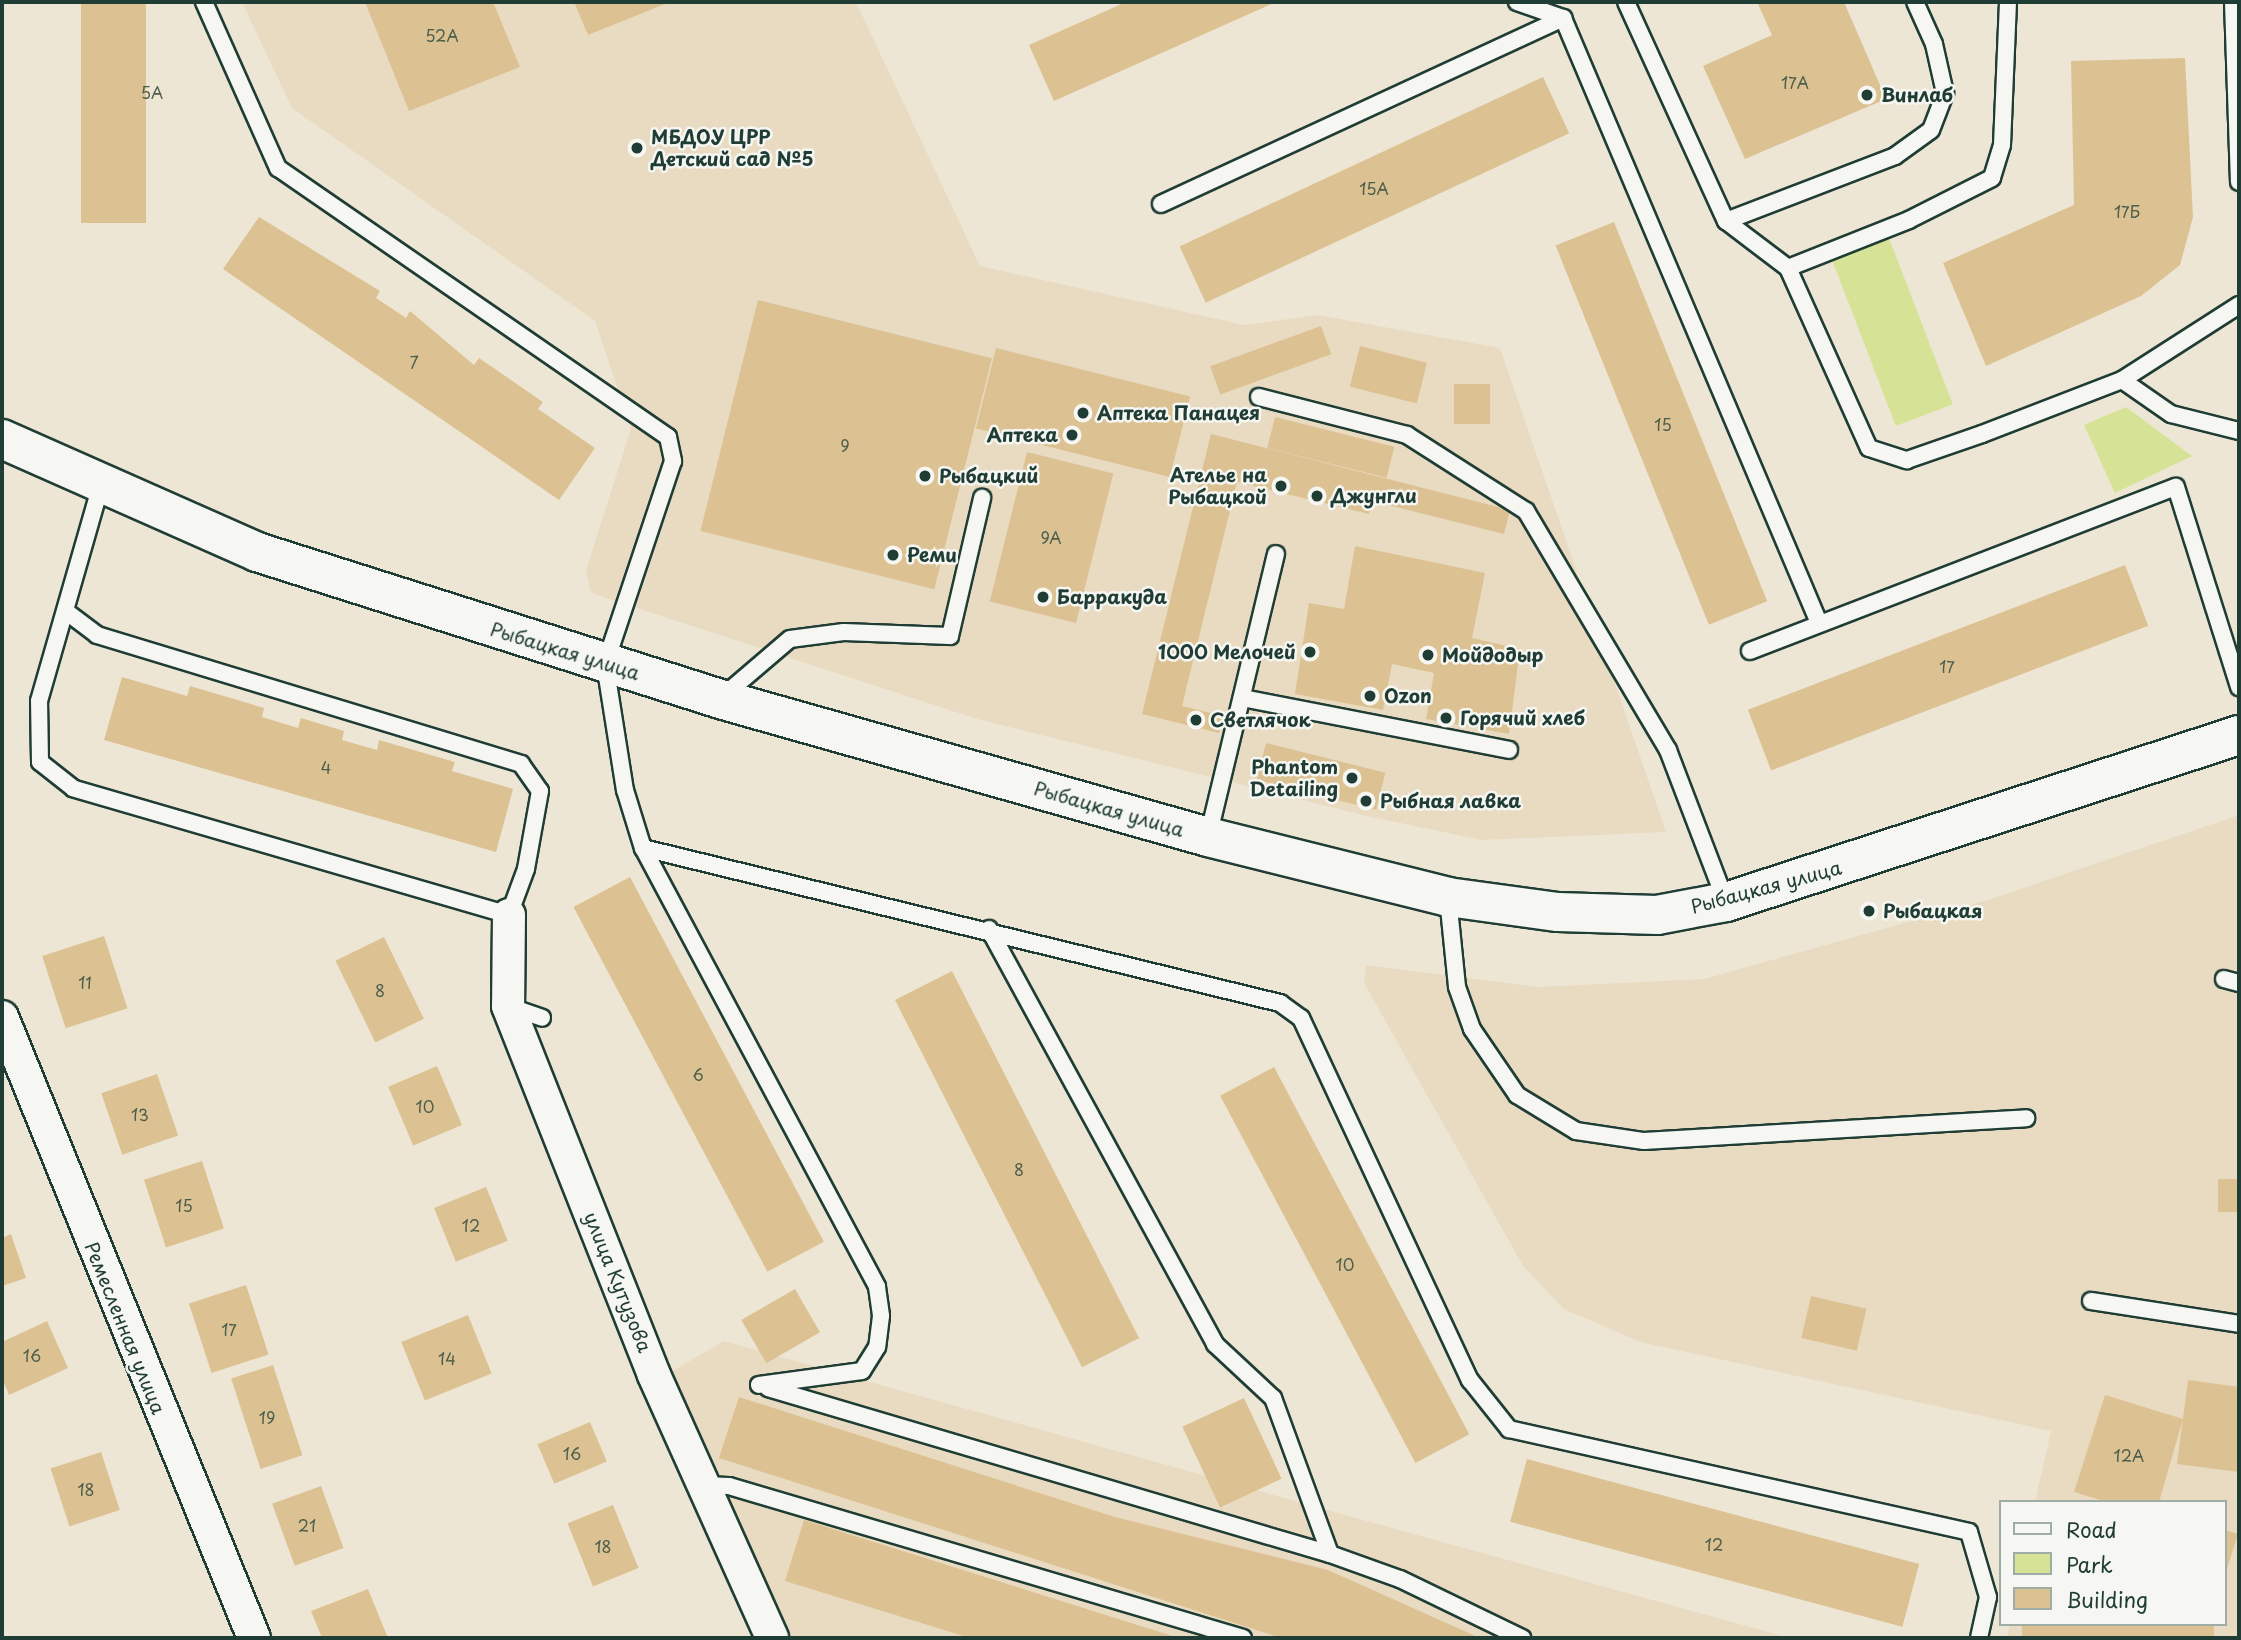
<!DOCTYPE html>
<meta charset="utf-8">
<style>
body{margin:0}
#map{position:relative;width:2241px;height:1640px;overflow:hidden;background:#eee6d5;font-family:"Playpen Sans",sans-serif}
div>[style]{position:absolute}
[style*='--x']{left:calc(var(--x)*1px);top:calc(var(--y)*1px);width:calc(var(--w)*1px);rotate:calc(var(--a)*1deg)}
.built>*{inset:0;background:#e9dbc1}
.green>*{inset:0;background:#d6e396;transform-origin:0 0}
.building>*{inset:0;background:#dcc292;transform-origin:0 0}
.roads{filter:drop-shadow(2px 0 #1f3d34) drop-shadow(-2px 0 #1f3d34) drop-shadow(0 2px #1f3d34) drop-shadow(0 -2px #1f3d34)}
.service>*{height:16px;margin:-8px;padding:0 8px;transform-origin:8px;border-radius:8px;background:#f6f6f2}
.minor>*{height:32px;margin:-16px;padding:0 16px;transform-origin:16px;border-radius:16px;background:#f6f6f2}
.secondary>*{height:38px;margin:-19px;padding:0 19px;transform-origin:19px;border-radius:19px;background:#f6f6f2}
.dots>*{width:19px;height:19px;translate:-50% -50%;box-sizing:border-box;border:4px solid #f6f6f2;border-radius:50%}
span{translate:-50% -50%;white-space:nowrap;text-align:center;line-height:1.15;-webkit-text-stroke:5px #f6f6f2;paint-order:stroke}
.number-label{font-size:16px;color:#4e5e4c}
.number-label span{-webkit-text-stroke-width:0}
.poi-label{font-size:19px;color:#1f3d34;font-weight:700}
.left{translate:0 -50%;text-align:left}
.right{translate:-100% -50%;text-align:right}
.street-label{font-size:19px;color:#1f3d34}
.frame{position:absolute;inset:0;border:4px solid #1f3d34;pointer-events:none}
.legend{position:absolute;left:1999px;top:1500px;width:228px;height:126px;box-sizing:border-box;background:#f6f6f2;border:2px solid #a0aca6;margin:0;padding:9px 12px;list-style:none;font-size:21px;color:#1f3d34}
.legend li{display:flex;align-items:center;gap:14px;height:35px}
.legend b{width:35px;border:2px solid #a0aca6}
</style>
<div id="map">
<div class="built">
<div style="clip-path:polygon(242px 2px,856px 2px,980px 266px,1244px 325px,1318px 315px,1500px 348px,1666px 832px,1481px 840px,1367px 816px,977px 719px,591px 593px,586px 570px,631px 429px,595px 321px,292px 108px)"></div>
<div style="clip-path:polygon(2239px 815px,2239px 1638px,2007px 1638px,2010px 1624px,2225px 1624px,2225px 1502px,2035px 1502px,2051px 1431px,1640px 1342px,1564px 1309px,1523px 1266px,1364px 983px,1366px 965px,1537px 987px,1704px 979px,1991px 899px)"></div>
<div style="clip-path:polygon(724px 1341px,1374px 1523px,1790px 1638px,768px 1638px,643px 1388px)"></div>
</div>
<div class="green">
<div style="left:1889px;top:238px;width:178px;height:61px;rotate:69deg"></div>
<div style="clip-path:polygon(2126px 407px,2192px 456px,2115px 493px,2084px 425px)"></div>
</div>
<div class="building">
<div style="left:81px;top:2px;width:65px;height:221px"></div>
<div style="clip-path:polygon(365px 2px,493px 2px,520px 67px,409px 111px)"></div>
<div style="clip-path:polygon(574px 2px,670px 2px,588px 35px)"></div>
<div style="clip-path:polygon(1126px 2px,1276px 2px,1054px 101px,1029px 45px)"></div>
<div style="clip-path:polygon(1757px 2px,1844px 2px,1886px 99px,1745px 159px,1703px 66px,1772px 35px)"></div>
<div style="clip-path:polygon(2185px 58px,2193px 217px,2180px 265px,2141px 296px,1986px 366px,1943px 263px,2074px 205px,2071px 61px)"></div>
<div style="left:1543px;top:77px;width:62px;height:401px;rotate:65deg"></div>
<div style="clip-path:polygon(259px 217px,380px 291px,376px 298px,406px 318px,410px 311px,474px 365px,479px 358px,543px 402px,538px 409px,595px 448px,559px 500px,223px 269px)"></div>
<div style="left:1614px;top:222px;width:409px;height:63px;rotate:68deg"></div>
<div style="left:758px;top:300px;width:241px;height:238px;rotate:14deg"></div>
<div style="left:1321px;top:326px;width:30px;height:118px;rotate:70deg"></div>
<div style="left:1360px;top:346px;width:69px;height:42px;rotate:14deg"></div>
<div style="left:996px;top:348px;width:200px;height:83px;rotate:14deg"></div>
<div style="left:1454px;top:384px;width:36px;height:40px"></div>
<div style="left:1275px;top:417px;width:123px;height:32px;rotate:14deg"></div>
<div style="clip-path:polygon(1211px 434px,1510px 510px,1504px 534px,1372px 501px,1369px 514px,1237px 482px,1182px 706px,1223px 716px,1219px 733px,1142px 714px)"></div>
<div style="left:1027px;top:452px;width:89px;height:154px;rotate:14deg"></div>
<div style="clip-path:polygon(1355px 546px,1485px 573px,1472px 638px,1520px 649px,1509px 734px,1426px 719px,1434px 673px,1392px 664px,1383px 710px,1295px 694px,1309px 603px,1344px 609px)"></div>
<div style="left:2125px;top:565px;width:65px;height:404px;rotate:69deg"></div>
<div style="clip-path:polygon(122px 677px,187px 696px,190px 686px,264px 708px,262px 717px,298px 728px,301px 718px,344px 731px,342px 740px,377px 750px,379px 740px,455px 762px,452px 771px,513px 789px,496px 852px,104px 740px)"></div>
<div style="left:1266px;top:743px;width:123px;height:38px;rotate:14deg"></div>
<div style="left:630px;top:877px;width:413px;height:64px;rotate:62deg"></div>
<div style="left:104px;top:936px;width:76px;height:65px;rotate:72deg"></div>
<div style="left:384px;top:937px;width:91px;height:54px;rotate:64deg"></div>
<div style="left:952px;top:971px;width:412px;height:64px;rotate:63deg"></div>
<div style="left:437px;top:1066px;width:64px;height:53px;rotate:67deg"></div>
<div style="left:1274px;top:1067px;width:416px;height:61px;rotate:62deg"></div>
<div style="left:157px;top:1074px;width:65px;height:59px;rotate:71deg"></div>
<div style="left:202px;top:1161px;width:71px;height:61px;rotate:72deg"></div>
<div style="left:2218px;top:1179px;width:21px;height:33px"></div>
<div style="left:486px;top:1187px;width:58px;height:56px;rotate:68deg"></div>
<div style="clip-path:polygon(11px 1234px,26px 1278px,2px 1286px,2px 1238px)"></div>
<div style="left:246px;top:1285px;width:73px;height:60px;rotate:72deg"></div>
<div style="left:795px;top:1289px;width:50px;height:62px;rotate:60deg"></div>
<div style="left:1811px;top:1296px;width:57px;height:43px;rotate:13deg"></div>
<div style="left:468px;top:1315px;width:63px;height:72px;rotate:68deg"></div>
<div style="clip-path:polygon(47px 1321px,68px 1368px,9px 1395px,2px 1378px,2px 1342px)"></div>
<div style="left:273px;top:1365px;width:95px;height:44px;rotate:72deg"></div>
<div style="clip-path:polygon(2188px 1380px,2239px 1387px,2239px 1472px,2177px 1464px)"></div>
<div style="clip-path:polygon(2105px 1395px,2183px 1419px,2159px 1502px,2107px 1502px,2074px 1492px)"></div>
<div style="clip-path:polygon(739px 1397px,1115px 1517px,1328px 1570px,1480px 1638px,1281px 1638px,719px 1458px)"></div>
<div style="left:1244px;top:1398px;width:89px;height:68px;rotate:65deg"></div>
<div style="left:590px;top:1422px;width:43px;height:57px;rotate:67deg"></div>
<div style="left:101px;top:1452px;width:61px;height:53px;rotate:72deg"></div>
<div style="left:1527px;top:1459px;width:406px;height:65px;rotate:15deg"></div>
<div style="left:321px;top:1486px;width:66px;height:52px;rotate:70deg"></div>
<div style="left:613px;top:1505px;width:68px;height:49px;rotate:68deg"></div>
<div style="clip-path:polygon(804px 1520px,1179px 1638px,970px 1638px,785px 1581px)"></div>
<div style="clip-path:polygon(2225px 1530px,2238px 1534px,2226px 1572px,2225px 1572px)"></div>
<div style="clip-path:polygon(368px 1589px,388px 1638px,322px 1638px,311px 1611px)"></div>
<div style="left:2022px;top:1624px;width:192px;height:14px"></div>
</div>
<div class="roads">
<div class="service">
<div style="--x:204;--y:2;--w:182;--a:66"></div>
<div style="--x:278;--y:168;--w:474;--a:34.6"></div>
<div style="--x:668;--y:437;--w:25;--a:78"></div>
<div style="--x:673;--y:461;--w:214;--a:108.5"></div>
<div style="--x:605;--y:664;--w:128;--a:81"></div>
<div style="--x:625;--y:790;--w:61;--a:72.8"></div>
<div style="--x:643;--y:848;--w:497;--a:61.9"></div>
<div style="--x:877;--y:1287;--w:29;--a:82"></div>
<div style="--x:881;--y:1316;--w:31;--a:97"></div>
<div style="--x:877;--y:1347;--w:28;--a:122"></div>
<div style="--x:862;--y:1371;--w:104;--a:172.3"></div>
<div style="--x:1517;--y:2;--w:49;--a:19.2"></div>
<div style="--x:1563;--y:18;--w:657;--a:67.06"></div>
<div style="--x:1626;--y:2;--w:241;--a:65.5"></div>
<div style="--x:1726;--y:221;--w:78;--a:37.2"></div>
<div style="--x:2008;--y:2;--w:143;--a:92.4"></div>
<div style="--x:2002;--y:145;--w:34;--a:107"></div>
<div style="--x:1992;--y:178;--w:93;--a:153.2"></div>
<div style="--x:1909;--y:220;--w:130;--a:158.4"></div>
<div style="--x:1788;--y:268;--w:197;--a:65.8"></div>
<div style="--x:1869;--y:448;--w:40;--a:18"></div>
<div style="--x:1907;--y:460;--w:79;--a:-19.1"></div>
<div style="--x:1982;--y:434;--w:150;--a:-21.1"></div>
<div style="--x:2122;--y:380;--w:139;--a:-32.7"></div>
<div style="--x:2233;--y:2;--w:180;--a:88.1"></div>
<div style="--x:1161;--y:204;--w:443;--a:-24.8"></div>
<div style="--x:1726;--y:221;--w:181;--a:-21"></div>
<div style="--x:1895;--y:156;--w:44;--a:-35.8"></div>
<div style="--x:1931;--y:130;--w:40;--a:-69"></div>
<div style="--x:1945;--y:93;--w:50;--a:-102.7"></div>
<div style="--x:1934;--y:44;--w:46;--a:-114.3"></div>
<div style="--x:2122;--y:380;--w:60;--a:34.8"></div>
<div style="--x:2171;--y:414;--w:70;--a:14"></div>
<div style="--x:1259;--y:397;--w:153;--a:14.4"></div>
<div style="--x:1407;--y:435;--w:141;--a:32.6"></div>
<div style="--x:1526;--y:511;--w:278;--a:59.3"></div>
<div style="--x:1668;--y:750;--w:163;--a:69.1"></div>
<div style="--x:68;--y:613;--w:36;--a:37"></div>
<div style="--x:97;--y:635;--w:443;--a:16.9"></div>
<div style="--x:521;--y:764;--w:33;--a:55"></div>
<div style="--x:540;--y:791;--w:79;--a:100.2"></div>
<div style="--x:526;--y:869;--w:49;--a:110.3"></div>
<div style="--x:509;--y:915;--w:454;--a:-163.8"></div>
<div style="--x:73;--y:788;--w:42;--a:-141.8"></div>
<div style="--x:40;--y:762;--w:61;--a:-90.9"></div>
<div style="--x:39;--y:701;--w:222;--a:-74"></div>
<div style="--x:1750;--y:651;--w:456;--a:-21.1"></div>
<div style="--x:2176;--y:487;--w:210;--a:72.5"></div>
<div style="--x:722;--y:697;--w:89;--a:-40.5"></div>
<div style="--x:790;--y:639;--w:54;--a:-7.4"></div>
<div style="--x:844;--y:632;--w:106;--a:2.2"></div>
<div style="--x:950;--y:636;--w:142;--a:-76.9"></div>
<div style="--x:1242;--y:698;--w:272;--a:11"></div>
<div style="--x:1208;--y:837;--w:291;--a:-76.5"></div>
<div style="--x:643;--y:848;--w:656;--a:13.68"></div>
<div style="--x:1280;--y:1003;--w:26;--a:36"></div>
<div style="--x:1301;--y:1018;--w:400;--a:65"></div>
<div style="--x:1470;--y:1380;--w:63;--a:51.5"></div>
<div style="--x:1509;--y:1429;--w:471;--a:12.6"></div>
<div style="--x:1969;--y:1532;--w:68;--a:73.7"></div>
<div style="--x:1988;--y:1597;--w:42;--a:102.4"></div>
<div style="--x:1448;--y:898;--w:89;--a:84.2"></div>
<div style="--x:1457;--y:987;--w:45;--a:70.3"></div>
<div style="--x:1472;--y:1029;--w:80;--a:55.7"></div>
<div style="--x:1517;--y:1095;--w:69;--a:31.4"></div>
<div style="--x:1576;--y:1131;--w:69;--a:8.4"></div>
<div style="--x:1644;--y:1141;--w:383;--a:-3.4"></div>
<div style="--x:989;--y:929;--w:473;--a:61.4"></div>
<div style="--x:1215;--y:1344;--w:79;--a:43"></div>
<div style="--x:1273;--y:1398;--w:166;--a:69.9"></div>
<div style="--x:2224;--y:979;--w:16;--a:15"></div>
<div style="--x:508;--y:1006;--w:36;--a:19"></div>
<div style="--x:2091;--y:1301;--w:150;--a:8.8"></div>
<div style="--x:768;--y:1388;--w:586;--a:16.46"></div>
<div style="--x:1330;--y:1554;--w:74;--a:19.7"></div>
<div style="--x:1400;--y:1579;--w:136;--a:25.8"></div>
<div style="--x:701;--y:1485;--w:28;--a:2"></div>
<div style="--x:729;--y:1486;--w:536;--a:16.47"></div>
</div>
<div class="minor">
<div style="--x:509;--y:915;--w:91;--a:90.6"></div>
<div style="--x:508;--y:1006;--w:397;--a:68.4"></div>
<div style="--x:654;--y:1375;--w:288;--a:65.8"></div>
<div style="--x:2;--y:1017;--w:670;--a:67.91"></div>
</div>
<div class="secondary">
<div style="--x:2;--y:439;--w:279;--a:23.9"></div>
<div style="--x:257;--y:552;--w:486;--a:17.6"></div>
<div style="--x:720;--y:699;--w:507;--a:15.79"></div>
<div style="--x:1208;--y:837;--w:247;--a:14"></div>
<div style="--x:1448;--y:897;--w:111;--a:7.8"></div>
<div style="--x:1558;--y:912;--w:99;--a:1.7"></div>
<div style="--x:1657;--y:915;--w:70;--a:-10.7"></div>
<div style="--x:1726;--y:902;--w:539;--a:-18.03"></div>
</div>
</div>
<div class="dots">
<div style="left:1867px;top:95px;background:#1f3d34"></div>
<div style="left:637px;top:148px;background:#1f3d34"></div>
<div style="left:1083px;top:413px;background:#1f3d34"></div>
<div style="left:1072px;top:435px;background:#1f3d34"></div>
<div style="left:925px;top:476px;background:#1f3d34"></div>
<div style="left:1281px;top:486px;background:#1f3d34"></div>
<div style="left:1317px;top:496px;background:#1f3d34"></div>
<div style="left:893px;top:555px;background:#1f3d34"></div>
<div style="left:1043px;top:597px;background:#1f3d34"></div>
<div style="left:1310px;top:652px;background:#1f3d34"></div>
<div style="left:1428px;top:655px;background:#1f3d34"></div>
<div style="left:1370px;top:696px;background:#1f3d34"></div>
<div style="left:1446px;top:718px;background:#1f3d34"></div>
<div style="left:1196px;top:720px;background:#1f3d34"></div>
<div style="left:1352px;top:778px;background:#1f3d34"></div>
<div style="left:1366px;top:801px;background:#1f3d34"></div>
<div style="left:1869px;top:911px;background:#1f3d34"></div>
</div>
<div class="number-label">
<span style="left:442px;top:35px">52А</span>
<span style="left:1795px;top:82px">17А</span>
<span style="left:152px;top:92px">5А</span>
<span style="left:1374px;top:188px">15А</span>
<span style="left:2127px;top:211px">17Б</span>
<span style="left:414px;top:362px">7</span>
<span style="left:1663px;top:424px">15</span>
<span style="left:845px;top:445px">9</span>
<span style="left:1051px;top:537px">9А</span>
<span style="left:1947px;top:666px">17</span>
<span style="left:326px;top:767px">4</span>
<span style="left:85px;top:982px">11</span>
<span style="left:380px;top:990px">8</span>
<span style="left:698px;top:1074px">6</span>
<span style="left:425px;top:1106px">10</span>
<span style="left:140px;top:1114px">13</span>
<span style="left:1019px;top:1169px">8</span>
<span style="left:184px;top:1205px">15</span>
<span style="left:471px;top:1225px">12</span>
<span style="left:1345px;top:1264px">10</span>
<span style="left:229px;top:1329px">17</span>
<span style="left:32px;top:1355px">16</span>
<span style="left:447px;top:1358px">14</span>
<span style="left:267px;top:1417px">19</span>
<span style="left:572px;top:1453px">16</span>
<span style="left:2129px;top:1455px">12А</span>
<span style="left:86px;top:1489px">18</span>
<span style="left:307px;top:1525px">21</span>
<span style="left:1714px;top:1544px">12</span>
<span style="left:603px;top:1546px">18</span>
</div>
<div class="poi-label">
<span class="left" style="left:1881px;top:95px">Винлаб</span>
<span class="left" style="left:651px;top:148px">МБДОУ ЦРР<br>Детский сад №5</span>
<span class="left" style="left:1097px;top:413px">Аптека Панацея</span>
<span class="right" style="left:1058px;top:435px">Аптека</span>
<span class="right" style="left:1267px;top:486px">Ателье на<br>Рыбацкой</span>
<span class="left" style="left:939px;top:476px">Рыбацкий</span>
<span class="left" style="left:1331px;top:496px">Джунгли</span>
<span class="left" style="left:907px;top:555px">Реми</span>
<span class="left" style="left:1057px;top:597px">Барракуда</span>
<span class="right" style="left:1296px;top:652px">1000 Мелочей</span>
<span class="left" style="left:1442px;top:655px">Мойдодыр</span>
<span class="left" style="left:1384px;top:696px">Ozon</span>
<span class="left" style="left:1460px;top:718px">Горячий хлеб</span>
<span class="left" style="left:1210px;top:720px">Светлячок</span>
<span class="right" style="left:1338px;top:778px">Phantom<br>Detailing</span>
<span class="left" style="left:1380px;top:801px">Рыбная лавка</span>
<span class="left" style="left:1883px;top:911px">Рыбацкая</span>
</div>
<div class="street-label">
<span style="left:565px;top:651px;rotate:17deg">Рыбацкая улица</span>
<span style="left:1109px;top:809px;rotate:16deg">Рыбацкая улица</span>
<span style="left:1766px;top:887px;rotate:-15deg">Рыбацкая улица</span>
<span style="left:618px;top:1282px;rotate:68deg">улица Кутузова</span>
<span style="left:125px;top:1328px;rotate:68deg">Ремесленная улица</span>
</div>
<div class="frame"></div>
<ul class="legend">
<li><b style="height:9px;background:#f6f6f2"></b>Road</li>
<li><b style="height:19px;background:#d6e396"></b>Park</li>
<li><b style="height:19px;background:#dcc292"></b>Building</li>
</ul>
</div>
